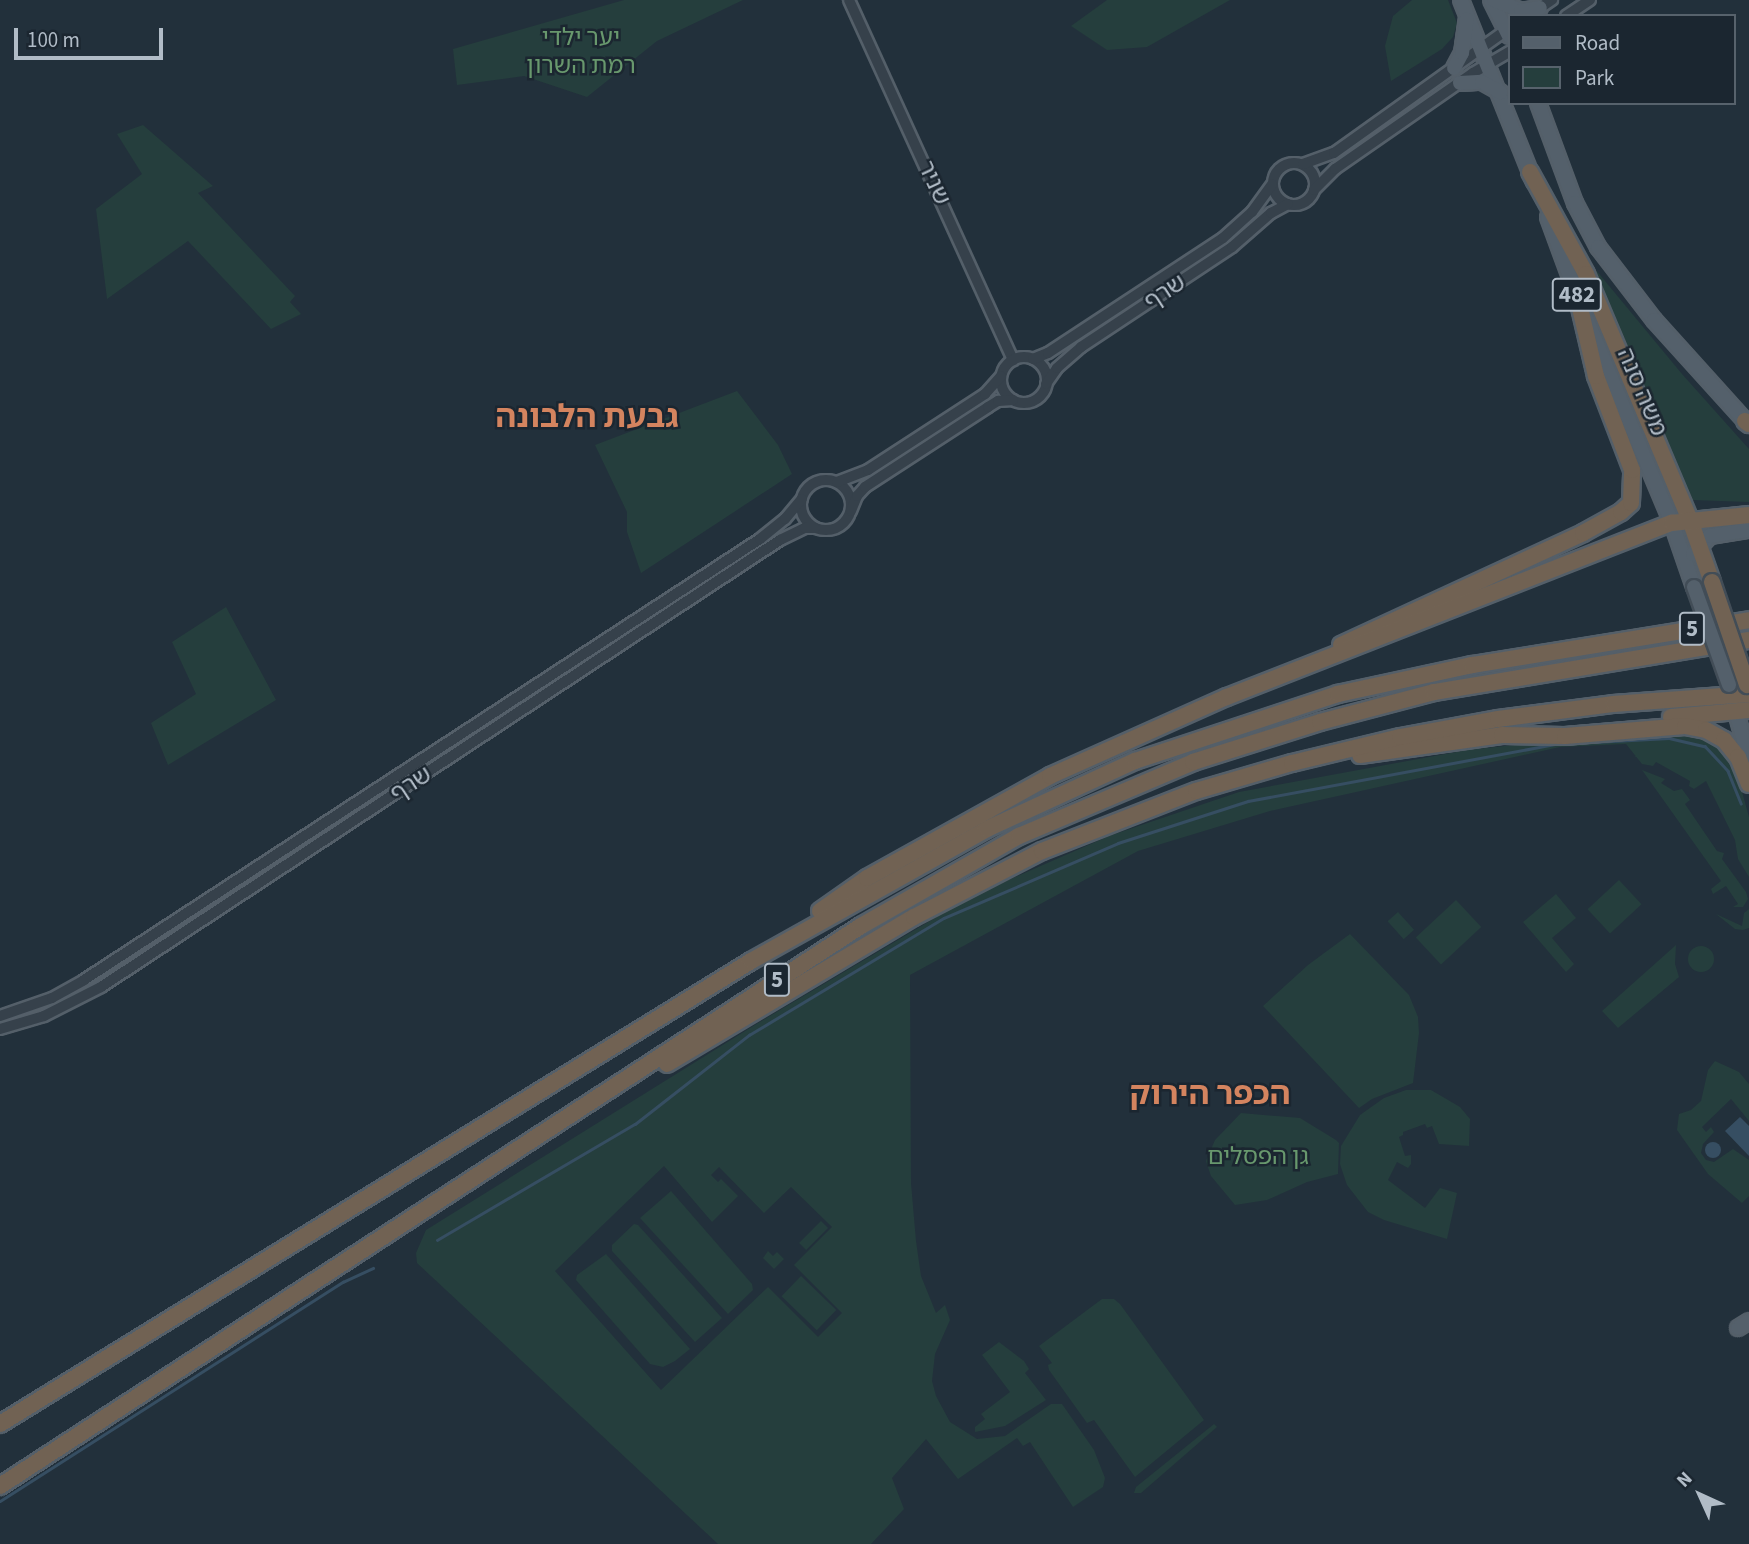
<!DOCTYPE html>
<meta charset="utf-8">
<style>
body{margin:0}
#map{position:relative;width:1749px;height:1544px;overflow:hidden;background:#22303b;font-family:"Source Sans 3","Noto Sans Hebrew",sans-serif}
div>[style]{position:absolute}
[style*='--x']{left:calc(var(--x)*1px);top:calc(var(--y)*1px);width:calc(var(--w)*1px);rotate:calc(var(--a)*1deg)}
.green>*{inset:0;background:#253e3d;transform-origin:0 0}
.round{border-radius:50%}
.water>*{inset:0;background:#364e62}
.stream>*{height:2.5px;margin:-1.25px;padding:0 1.25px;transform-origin:1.25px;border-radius:1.25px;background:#364e62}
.roads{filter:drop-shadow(2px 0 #545f69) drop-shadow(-2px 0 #545f69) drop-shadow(0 2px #545f69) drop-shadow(0 -2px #545f69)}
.tertiary>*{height:10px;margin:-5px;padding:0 5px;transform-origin:5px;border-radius:5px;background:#36414b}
.tertiary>.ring{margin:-5px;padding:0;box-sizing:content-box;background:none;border:10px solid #36414b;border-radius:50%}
.primary>*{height:14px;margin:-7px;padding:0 7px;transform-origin:7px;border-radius:7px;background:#54606b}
.motorway>*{height:16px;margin:-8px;padding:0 8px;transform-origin:8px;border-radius:8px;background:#716253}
.bridges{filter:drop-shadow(2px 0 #424d57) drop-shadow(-2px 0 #424d57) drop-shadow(0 2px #424d57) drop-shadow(0 -2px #424d57)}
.primary-bridge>*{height:14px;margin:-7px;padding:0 7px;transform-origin:7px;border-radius:7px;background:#54606b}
.motorway-bridge>*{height:16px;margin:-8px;padding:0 8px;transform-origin:8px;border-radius:8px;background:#716253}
span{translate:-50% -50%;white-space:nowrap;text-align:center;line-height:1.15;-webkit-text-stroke:5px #1b2630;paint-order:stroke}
.shield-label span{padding:2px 5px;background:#1b2630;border:2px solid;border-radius:5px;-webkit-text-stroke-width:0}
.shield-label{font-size:23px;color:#b1bcc7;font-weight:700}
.park-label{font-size:24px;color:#68986d}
.street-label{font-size:24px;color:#b1bcc7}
.district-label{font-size:32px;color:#d4845f;font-weight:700}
.legend{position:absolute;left:1508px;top:14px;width:228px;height:91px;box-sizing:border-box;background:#1b2630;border:2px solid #57626c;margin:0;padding:9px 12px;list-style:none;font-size:21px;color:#b1bcc7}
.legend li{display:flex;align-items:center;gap:14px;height:35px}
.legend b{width:35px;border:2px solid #57626c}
.north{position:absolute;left:1665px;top:1460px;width:70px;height:70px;-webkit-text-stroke:5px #1b2630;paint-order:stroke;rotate:315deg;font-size:19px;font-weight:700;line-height:28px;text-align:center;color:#b1bcc7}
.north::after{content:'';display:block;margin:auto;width:24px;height:32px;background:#b1bcc7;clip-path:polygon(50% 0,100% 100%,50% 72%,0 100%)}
.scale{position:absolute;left:14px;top:28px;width:149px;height:32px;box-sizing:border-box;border:4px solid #b1bcc7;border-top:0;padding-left:9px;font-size:21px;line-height:24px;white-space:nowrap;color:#b1bcc7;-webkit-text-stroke:5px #1b2630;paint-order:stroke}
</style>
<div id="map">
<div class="green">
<div style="clip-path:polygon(624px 0,743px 0,657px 41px,587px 97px,524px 76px,457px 85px,453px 49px)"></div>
<div style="clip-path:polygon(1107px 0,1230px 0,1147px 47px,1107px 50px,1071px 26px)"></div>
<div style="clip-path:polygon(1412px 0,1448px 0,1457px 23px,1453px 37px,1442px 49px,1391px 81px,1385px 46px,1393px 16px)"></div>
<div style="clip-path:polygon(143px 125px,213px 186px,198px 193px,295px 296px,290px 302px,301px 314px,271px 329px,188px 241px,107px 299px,96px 209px,142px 174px,117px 134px)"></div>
<div style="clip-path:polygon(1591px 264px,1682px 374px,1749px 449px,1749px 502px,1692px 500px)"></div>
<div style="clip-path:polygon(737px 391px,778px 445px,792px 474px,641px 573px,627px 532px,627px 512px,595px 445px)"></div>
<div style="clip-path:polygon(226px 607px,276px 700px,168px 765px,151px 723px,196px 694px,172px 642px)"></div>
<div style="clip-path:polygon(evenodd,1689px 734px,1719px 746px,1736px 770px,1749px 817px,1749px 877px,1738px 859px,1735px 840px,1706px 781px,1694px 789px,1689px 786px,1690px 781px,1656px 762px,1653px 766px,1642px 764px,1626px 744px,1560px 747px,1270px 811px,1138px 851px,910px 975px,911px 1183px,916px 1241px,921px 1276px,936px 1313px,945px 1305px,950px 1320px,935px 1354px,932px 1381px,936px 1396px,950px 1422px,977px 1439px,1005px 1436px,1051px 1404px,1062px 1404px,1094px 1450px,1105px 1478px,1103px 1487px,1073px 1507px,1030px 1442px,1023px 1446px,1017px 1438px,958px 1479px,926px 1439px,892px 1478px,904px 1509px,871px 1544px,718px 1544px,417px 1263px,416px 1253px,426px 1230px,758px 1023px,972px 896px,1109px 836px,1239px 792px,1467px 750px,1552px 741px,1689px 734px,664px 1166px,712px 1222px,738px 1196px,721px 1179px,718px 1182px,711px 1175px,719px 1167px,764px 1213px,791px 1187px,832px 1227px,794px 1265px,842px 1313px,818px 1337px,768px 1287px,661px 1390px,555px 1271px,664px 1166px)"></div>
<div style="clip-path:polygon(1642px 770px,1665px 779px,1661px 783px,1674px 791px,1682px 789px,1690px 800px,1685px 804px,1717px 851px,1724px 853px,1722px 859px,1746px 892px,1748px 899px,1743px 907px,1733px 907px,1738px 904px,1726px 886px,1713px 894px,1711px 889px,1721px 881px)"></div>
<div style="left:1619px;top:880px;width:33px;height:43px;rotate:47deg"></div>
<div style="clip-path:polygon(1556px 894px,1576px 918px,1552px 938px,1574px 964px,1566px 972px,1523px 922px)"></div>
<div style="left:1456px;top:900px;width:37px;height:55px;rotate:47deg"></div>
<div style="clip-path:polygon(1749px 909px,1749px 928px,1743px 930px,1735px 929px,1716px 914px,1742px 926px,1744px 913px)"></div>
<div style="left:1398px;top:912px;width:24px;height:14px;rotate:48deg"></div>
<div style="clip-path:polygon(1350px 934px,1409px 995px,1418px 1017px,1419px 1033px,1413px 1083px,1372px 1099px,1359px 1108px,1263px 1006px,1308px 965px)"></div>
<div style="clip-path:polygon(1676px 945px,1675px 964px,1679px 977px,1618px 1028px,1602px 1011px)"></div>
<div class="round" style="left:1688px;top:946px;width:26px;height:26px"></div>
<div style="clip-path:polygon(1715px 1061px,1739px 1072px,1749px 1084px,1749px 1121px,1731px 1099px,1702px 1127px,1706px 1132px,1711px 1127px,1714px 1132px,1703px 1144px,1701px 1153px,1706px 1160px,1714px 1162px,1733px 1149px,1749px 1160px,1749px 1196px,1742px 1203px,1708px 1174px,1677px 1130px,1679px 1114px,1691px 1110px,1701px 1101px,1708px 1070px)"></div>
<div style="clip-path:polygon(1406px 1090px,1431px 1090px,1460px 1107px,1470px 1119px,1469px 1146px,1439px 1144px,1432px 1126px,1427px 1128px,1425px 1124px,1403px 1132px,1403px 1135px,1399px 1137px,1405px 1156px,1411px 1155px,1411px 1164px,1408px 1168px,1397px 1162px,1388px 1180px,1425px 1208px,1440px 1188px,1457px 1193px,1447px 1239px,1384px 1220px,1368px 1212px,1347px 1185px,1340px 1164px,1341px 1146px,1360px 1115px,1384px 1098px)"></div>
<div style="clip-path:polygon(1241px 1113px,1300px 1118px,1336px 1140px,1339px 1143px,1338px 1174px,1307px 1182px,1267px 1200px,1235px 1205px,1211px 1176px,1206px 1161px,1215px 1140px)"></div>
<div style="clip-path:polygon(671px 1191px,752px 1284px,753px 1290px,728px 1314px,640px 1218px)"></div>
<div style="left:821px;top:1221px;width:10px;height:31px;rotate:45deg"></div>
<div style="clip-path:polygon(634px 1224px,638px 1225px,722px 1318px,695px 1342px,612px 1251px,612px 1245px)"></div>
<div style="clip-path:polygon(768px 1251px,773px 1256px,777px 1252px,784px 1259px,774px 1269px,763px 1258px)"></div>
<div style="clip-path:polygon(606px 1254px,690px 1349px,675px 1361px,663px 1367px,650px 1364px,576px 1280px,577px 1275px)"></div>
<div style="left:801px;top:1276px;width:49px;height:28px;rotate:44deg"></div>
<div style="clip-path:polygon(1102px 1299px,1114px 1299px,1120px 1304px,1204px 1420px,1135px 1477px,1094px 1420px,1087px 1423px,1049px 1370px,1048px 1365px,1052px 1363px,1039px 1346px)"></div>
<div style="clip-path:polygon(999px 1342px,1024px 1361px,1029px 1369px,1025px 1373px,1046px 1400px,1005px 1426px,975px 1432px,975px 1427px,985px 1419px,981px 1414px,1010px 1392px,982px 1355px)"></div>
<div style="clip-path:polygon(1214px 1424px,1217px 1427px,1141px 1493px,1134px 1493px,1136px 1487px)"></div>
</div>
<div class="water">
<div style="clip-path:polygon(1740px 1117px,1749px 1126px,1749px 1156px,1725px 1131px)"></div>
<div class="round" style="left:1705px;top:1142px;width:16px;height:16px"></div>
</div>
<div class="stream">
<div style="--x:437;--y:1240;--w:229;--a:-30.4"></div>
<div style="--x:635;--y:1124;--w:145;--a:-38"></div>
<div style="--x:749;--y:1035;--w:227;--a:-31"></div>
<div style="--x:944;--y:918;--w:189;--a:-23.3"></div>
<div style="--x:1118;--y:843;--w:137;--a:-17.9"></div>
<div style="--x:1248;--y:801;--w:313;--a:-10.5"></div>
<div style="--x:1556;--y:744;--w:113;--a:-3"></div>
<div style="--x:1669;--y:738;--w:37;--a:13"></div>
<div style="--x:1705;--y:746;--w:34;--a:47"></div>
<div style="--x:1728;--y:771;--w:35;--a:68"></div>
<div style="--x:0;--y:1501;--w:407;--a:-32.6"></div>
<div style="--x:343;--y:1282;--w:33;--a:-25"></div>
</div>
<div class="roads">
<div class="tertiary">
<div style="--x:849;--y:0;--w:396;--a:65.5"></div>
<div style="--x:1534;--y:12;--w:22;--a:-34"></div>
<div style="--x:1566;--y:16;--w:29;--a:-34"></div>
<div class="ring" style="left:1273px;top:163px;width:32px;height:32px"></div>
<div style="--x:1303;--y:164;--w:33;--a:-20"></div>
<div style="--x:1334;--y:153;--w:215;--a:-35.5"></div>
<div style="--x:1314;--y:190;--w:30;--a:-45"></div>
<div style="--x:1335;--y:169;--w:168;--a:-34.8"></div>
<div style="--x:1473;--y:73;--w:42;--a:-30.3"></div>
<div class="ring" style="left:1001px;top:357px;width:36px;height:36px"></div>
<div style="--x:1033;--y:359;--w:16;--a:-22"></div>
<div style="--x:1048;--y:353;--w:209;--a:-33.3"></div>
<div style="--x:1223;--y:238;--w:39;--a:-42"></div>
<div style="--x:1252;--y:212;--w:34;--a:-54"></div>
<div style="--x:1046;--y:384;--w:19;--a:-55"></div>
<div style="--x:1057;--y:368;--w:32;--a:-41"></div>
<div style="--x:1081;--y:347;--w:181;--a:-33.5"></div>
<div style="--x:1232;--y:247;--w:52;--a:-41.1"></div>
<div style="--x:1271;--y:213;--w:19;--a:-28"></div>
<div class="ring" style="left:801px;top:480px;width:40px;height:40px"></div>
<div style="--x:837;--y:482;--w:33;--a:-21"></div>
<div style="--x:868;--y:470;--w:140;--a:-33"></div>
<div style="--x:985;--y:394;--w:24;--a:-48"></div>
<div style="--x:851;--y:511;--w:16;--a:-68"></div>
<div style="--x:857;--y:496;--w:12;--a:-48"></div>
<div style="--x:865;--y:487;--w:147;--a:-33"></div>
<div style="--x:988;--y:407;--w:12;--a:-31"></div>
<div style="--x:998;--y:401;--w:15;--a:-4"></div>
<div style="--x:0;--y:1016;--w:55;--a:-19.1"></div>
<div style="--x:52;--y:998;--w:37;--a:-29"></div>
<div style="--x:84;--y:980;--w:807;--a:-33.12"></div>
<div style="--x:760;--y:539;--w:32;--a:-39"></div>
<div style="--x:785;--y:519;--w:26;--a:-50"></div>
<div style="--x:0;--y:1029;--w:46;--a:-16.5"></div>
<div style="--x:44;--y:1016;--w:64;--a:-27"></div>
<div style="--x:101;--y:987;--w:813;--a:-33.36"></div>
<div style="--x:780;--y:540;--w:28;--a:-26"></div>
<div style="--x:805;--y:528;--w:10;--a:0"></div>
</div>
<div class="primary">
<div style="--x:1461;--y:0;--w:196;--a:68.1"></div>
<div style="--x:1491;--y:0;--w:40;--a:63.4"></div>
<div style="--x:1494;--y:0;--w:29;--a:22"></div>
<div style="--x:1521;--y:11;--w:19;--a:-9"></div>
<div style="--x:1454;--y:68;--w:17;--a:-62"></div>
<div style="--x:1462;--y:53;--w:34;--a:-82"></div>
<div style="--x:1460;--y:83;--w:22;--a:-3"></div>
<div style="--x:1482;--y:82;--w:21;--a:29"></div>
<div style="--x:1538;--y:103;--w:107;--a:69.7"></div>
<div style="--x:1575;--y:203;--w:50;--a:62.4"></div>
<div style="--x:1598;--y:247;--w:92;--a:52.5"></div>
<div style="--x:1654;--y:320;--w:142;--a:47.9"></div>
<div style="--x:1548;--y:217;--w:87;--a:69.9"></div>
<div style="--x:1578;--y:299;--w:243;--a:67.2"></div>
<div style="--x:1672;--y:523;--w:68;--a:71"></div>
<div style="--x:1693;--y:554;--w:25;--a:-47"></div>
<div style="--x:1710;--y:536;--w:39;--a:-9"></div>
<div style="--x:1733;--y:701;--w:61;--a:74.8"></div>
<div style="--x:1738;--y:1328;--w:13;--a:-32"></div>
</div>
<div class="motorway">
<div style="--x:1530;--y:172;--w:116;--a:61.2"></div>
<div style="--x:1586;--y:274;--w:267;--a:67.1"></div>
<div style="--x:1690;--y:520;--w:66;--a:70.5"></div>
<div style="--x:1745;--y:421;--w:5;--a:37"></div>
<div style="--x:1341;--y:645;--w:267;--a:-24.8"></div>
<div style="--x:1583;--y:533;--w:43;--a:-28.9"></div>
<div style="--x:1621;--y:512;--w:13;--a:-42"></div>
<div style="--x:1631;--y:503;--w:33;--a:-88"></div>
<div style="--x:1632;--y:470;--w:101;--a:-111"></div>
<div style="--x:1596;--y:376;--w:79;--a:-103.2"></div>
<div style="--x:1671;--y:717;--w:78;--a:-5.1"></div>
<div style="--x:1360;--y:755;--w:143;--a:-8"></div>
<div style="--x:1502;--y:735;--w:63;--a:0.9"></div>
<div style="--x:1565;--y:736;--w:120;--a:-4.8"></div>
<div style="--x:1685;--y:726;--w:21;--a:11"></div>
<div style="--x:1706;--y:730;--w:21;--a:29"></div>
<div style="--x:1724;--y:740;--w:22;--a:51"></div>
<div style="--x:1738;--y:757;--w:29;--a:68"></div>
<div style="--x:820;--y:911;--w:57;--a:-35.1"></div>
<div style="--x:867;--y:878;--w:210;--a:-29.1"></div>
<div style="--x:1050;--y:776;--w:194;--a:-24.1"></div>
<div style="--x:1227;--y:697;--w:478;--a:-21.4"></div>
<div style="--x:1672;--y:523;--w:77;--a:-5.9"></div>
<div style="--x:667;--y:1064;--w:287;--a:-30.8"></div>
<div style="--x:914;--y:917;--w:144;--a:-27.3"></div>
<div style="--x:1042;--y:851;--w:165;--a:-21.3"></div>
<div style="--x:1196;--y:791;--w:100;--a:-16.3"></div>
<div style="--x:1292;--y:763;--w:111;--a:-13.5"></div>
<div style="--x:1400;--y:737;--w:100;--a:-10.4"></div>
<div style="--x:1498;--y:719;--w:117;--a:-7.4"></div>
<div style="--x:1614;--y:704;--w:135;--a:-4.2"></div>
<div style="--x:0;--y:1424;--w:882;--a:-31.65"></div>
<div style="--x:751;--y:961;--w:270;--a:-29.2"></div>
<div style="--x:987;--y:829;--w:163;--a:-24.7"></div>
<div style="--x:1135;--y:761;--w:214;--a:-18.3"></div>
<div style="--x:1338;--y:694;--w:137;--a:-12.2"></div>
<div style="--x:1472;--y:665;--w:281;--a:-9.2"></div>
<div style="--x:0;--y:1486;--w:1027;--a:-33.04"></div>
<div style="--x:861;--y:926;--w:182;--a:-29.7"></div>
<div style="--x:1019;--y:836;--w:189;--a:-23"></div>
<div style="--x:1193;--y:762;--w:133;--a:-17.5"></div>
<div style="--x:1320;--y:722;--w:118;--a:-14.7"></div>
<div style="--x:1434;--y:692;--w:319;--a:-9.4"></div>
</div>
</div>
<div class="bridges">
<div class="primary-bridge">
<div style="--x:1694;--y:587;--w:104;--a:70.3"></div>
</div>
<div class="motorway-bridge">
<div style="--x:1712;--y:582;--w:109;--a:71.2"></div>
</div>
</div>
<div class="shield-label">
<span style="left:1577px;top:295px">482</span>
<span style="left:1692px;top:629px">5</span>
<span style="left:777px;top:980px">5</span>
</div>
<div class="park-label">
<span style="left:581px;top:52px">יער ילדי<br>רמת השרון</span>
<span style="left:1258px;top:1157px">גן הפסלים</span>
</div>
<div class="street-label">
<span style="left:934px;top:183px;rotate:65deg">שניר</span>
<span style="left:1165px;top:292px;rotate:-33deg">שרף</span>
<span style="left:1642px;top:392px;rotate:67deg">משה סנה</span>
<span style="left:411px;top:784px;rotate:-33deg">שרף</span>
</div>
<div class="district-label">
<span style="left:587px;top:417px">גבעת הלבונה</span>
<span style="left:1210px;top:1094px">הכפר הירוק</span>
</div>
<ul class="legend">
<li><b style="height:9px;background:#54606b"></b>Road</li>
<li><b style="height:19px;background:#253e3d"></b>Park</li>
</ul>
<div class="north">N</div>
<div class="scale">100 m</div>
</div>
